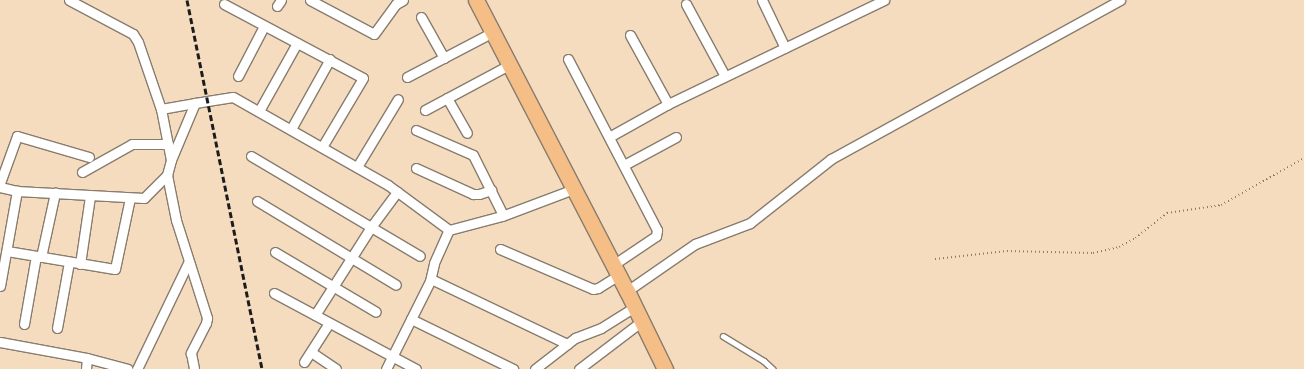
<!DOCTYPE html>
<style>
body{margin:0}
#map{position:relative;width:1304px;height:369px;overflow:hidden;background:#f5dcbf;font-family:Pangolin,sans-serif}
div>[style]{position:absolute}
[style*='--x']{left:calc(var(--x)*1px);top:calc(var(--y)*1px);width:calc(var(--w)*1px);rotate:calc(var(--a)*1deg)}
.path>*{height:1.5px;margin-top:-0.75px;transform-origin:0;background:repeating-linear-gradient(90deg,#887c6e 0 1px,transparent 0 4px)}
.roads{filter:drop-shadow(1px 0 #887c6e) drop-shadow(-1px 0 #887c6e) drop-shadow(0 1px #887c6e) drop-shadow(0 -1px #887c6e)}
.service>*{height:4.5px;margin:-2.25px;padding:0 2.25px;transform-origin:2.25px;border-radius:2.25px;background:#fff}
.minor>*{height:9px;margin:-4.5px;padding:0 4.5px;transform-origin:4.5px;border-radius:4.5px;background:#fff}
.primary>*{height:15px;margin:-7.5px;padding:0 7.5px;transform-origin:7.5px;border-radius:7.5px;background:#f6be87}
.rail>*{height:3px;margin-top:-1.5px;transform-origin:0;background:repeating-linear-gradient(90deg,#1c1c1c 0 6px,transparent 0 9px)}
span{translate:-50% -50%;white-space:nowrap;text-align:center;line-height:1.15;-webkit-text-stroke:3px #fbf7ec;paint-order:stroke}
</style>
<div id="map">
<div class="path">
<div style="--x:935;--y:259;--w:72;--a:-6.3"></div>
<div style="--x:1007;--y:251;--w:86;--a:1.3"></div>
<div style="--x:1093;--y:253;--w:27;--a:-13"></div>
<div style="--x:1119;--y:247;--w:18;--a:-29"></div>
<div style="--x:1135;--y:238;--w:41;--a:-38"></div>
<div style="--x:1167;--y:213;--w:55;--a:-8.4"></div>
<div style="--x:1221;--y:205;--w:95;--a:-29.5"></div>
</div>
<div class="roads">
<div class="service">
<div style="--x:723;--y:336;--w:48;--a:31.4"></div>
<div style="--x:764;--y:361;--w:12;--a:42"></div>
</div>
<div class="minor">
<div style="--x:69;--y:0;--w:72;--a:28"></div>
<div style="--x:133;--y:34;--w:9;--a:58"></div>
<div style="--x:138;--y:42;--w:71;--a:71.1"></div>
<div style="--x:161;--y:109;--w:52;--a:78.9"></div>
<div style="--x:310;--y:0;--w:72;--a:28"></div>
<div style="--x:374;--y:34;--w:37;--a:-54"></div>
<div style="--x:396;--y:4;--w:8;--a:-30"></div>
<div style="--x:762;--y:0;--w:53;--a:64.4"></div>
<div style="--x:224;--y:4;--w:157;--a:28"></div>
<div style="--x:363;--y:78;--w:80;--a:120.7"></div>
<div style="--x:686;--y:4;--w:82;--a:61.6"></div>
<div style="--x:277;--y:6;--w:7;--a:-56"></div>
<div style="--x:421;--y:17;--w:47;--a:60.7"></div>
<div style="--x:630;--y:35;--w:79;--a:61.2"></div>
<div style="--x:568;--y:59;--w:193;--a:62.5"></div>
<div style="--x:657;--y:230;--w:6;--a:99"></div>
<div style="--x:656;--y:236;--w:52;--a:146"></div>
<div style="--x:238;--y:76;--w:56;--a:-62.5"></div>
<div style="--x:407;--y:77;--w:97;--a:-27.6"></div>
<div style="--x:447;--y:98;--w:40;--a:60.3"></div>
<div style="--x:161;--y:109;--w:35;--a:-10"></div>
<div style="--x:425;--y:110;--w:95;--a:-28.2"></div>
<div style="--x:259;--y:111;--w:78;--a:-60.8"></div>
<div style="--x:291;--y:129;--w:80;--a:-60.9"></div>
<div style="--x:416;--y:130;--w:62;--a:23.7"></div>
<div style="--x:473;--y:155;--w:67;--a:63.4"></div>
<div style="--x:609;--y:137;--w:68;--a:-29.2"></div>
<div style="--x:668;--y:104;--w:240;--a:-25.7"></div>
<div style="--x:251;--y:156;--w:196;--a:30.6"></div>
<div style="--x:624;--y:165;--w:59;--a:-28.3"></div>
<div style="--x:357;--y:167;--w:79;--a:-58.9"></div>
<div style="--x:416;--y:168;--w:63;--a:24.5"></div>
<div style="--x:473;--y:194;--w:6;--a:0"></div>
<div style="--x:479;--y:194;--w:13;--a:-18"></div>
<div style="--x:82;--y:172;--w:57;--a:-29.2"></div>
<div style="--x:132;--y:144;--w:36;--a:0"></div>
<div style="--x:167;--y:175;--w:46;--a:78.7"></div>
<div style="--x:176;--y:220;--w:103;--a:72.4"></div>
<div style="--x:207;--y:318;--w:5;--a:101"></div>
<div style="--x:206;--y:323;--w:34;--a:117"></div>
<div style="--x:191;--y:353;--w:16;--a:79"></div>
<div style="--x:0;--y:183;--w:50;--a:-70.1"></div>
<div style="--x:17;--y:136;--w:75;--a:16.3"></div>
<div style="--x:0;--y:187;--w:17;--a:13"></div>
<div style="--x:17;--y:191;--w:127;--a:3.2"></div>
<div style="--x:144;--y:198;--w:33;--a:-45"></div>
<div style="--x:167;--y:175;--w:16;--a:-75"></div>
<div style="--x:171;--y:160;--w:62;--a:-67.2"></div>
<div style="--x:195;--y:103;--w:38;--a:-9"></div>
<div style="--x:233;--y:97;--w:178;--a:29.6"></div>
<div style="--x:388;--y:185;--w:76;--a:36.4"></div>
<div style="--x:449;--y:230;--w:55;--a:-14.8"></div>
<div style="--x:502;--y:216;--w:77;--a:-20.6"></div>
<div style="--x:257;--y:201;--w:162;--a:31.1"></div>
<div style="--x:500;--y:249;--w:101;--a:23.3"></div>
<div style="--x:593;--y:289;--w:5;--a:-11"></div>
<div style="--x:598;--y:288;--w:25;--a:-32"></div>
<div style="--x:7;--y:251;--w:109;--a:9.5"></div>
<div style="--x:115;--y:269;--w:73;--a:-78.1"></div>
<div style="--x:275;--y:252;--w:117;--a:30.7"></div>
<div style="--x:41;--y:257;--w:66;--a:-77.7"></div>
<div style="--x:80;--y:264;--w:69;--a:-81.6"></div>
<div style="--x:431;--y:279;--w:151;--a:25.5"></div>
<div style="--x:0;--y:286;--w:97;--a:-79.9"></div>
<div style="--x:627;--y:291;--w:83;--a:-34.7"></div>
<div style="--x:695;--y:244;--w:59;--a:-20.9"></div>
<div style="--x:750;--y:223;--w:103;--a:-38.3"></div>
<div style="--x:831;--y:159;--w:330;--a:-28.8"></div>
<div style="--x:274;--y:293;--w:161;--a:28.2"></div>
<div style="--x:315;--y:315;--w:104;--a:-57.5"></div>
<div style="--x:371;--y:227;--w:44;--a:-53.4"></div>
<div style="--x:411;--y:319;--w:114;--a:26.1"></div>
<div style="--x:24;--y:324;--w:69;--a:-80"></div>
<div style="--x:57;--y:328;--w:67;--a:-79.7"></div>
<div style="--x:0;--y:342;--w:88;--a:10.4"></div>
<div style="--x:87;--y:358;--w:42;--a:15"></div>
<div style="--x:311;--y:352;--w:30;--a:34"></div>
<div style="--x:304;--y:362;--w:46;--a:-57.3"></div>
<div style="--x:86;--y:369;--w:11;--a:-85"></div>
<div style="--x:137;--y:369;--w:118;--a:-64.3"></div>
<div style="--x:386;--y:369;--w:98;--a:-63.4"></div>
<div style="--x:430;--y:281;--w:18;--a:-77"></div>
<div style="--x:434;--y:263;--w:36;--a:-66"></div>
<div style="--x:535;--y:369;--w:51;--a:-37.8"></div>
<div style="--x:575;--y:338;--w:28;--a:-21"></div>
<div style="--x:601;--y:328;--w:40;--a:-32"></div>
<div style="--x:579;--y:369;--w:79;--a:-37.3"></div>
</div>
<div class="primary">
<div style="--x:476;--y:0;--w:328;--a:62.6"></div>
<div style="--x:627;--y:291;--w:87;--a:64"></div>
</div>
</div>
<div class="rail">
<div style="--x:187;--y:0;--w:377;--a:78.5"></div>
</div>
</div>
